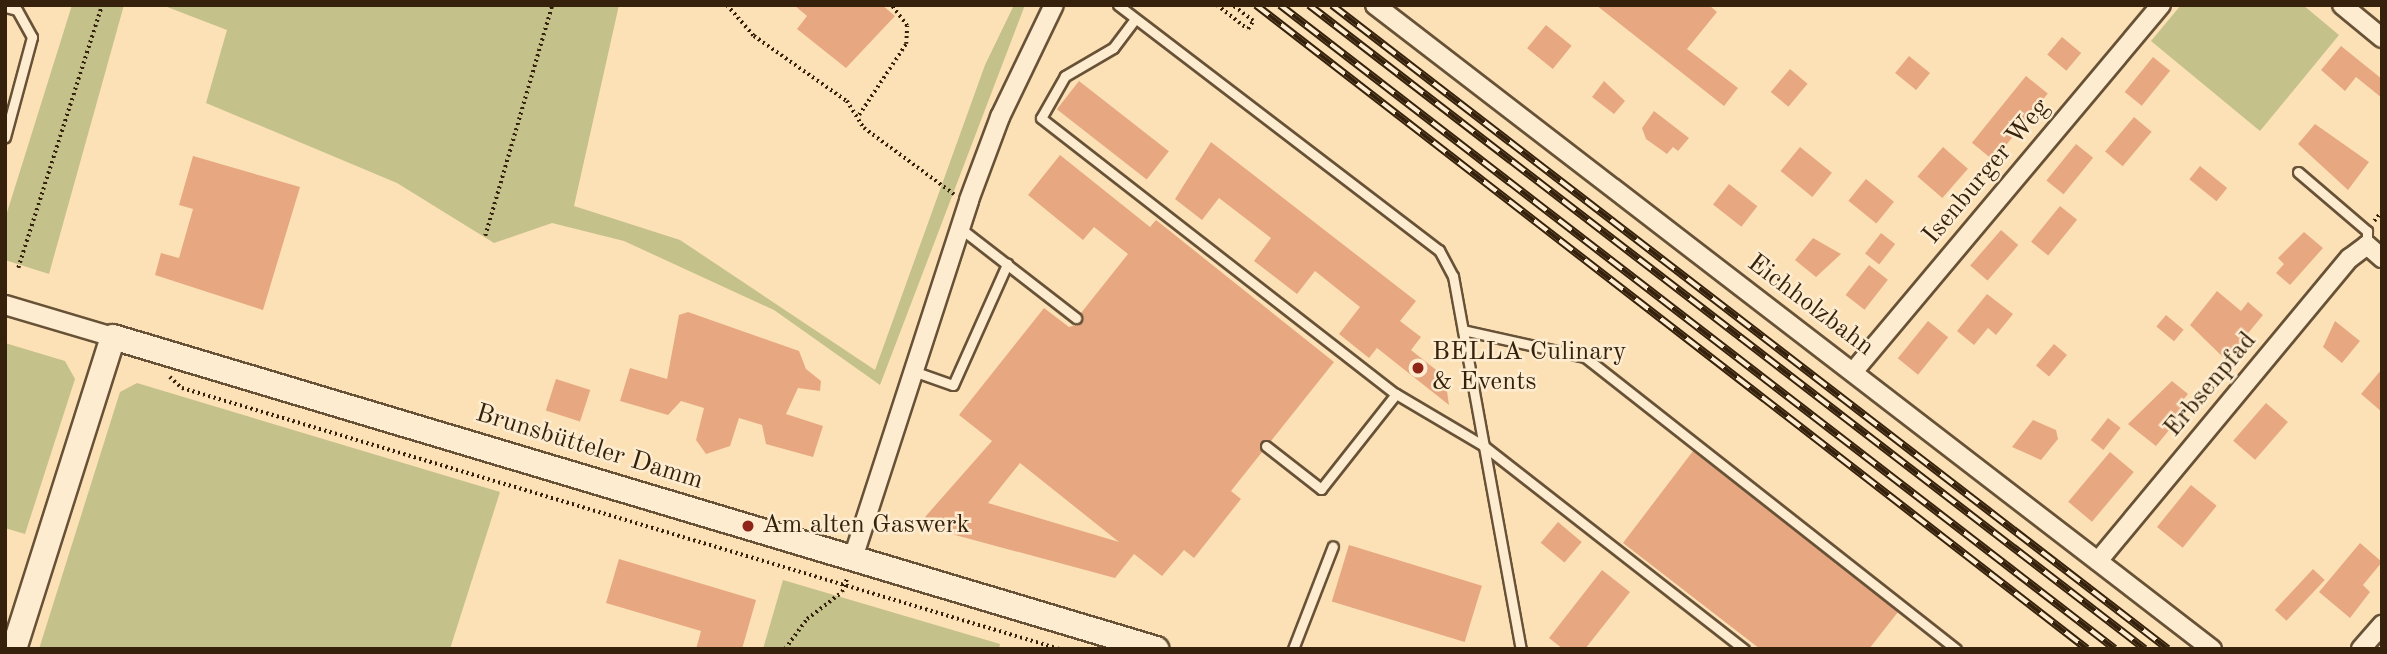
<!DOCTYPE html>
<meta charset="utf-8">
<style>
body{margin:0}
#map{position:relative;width:2387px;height:654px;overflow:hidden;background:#fce1b7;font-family:"Old Standard TT",serif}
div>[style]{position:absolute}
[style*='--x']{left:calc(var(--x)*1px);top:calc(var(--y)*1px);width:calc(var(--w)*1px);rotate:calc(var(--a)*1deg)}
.green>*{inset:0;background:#c4c18a}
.building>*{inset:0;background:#e7a881;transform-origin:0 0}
.path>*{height:3.5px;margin-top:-1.75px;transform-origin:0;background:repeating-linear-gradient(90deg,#36220c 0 2px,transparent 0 5.5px)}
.roads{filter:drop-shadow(2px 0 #685237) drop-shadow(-2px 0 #685237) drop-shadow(0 2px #685237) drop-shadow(0 -2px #685237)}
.service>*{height:9px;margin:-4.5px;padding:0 4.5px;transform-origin:4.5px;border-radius:4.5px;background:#fdecd0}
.minor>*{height:18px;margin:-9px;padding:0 9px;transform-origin:9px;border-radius:9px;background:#fdecd0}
.secondary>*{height:24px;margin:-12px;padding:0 12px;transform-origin:12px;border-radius:12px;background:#fdecd0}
.rail>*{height:8px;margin-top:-4px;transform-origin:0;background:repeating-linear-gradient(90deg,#fdecd0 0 16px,#36220c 0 32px);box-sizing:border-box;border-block:2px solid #36220c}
.dots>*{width:19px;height:19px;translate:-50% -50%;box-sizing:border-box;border:4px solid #fdecd0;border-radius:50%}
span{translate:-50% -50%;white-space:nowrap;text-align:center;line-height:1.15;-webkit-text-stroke:5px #fdecd0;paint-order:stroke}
.street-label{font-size:26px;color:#36220c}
.poi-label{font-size:26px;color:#36220c}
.left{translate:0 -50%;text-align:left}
.frame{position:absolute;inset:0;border:7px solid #36220c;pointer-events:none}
</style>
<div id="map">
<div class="green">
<div style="clip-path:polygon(72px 5px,124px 5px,49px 274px,5px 260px,5px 219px)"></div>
<div style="clip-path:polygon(162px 5px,619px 5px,574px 206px,680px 240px,875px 370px,985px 65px,1014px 5px,1025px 5px,880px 385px,774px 310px,624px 241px,552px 223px,494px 243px,397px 183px,206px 103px,227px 30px)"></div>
<div style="clip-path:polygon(2181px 5px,2303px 5px,2339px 35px,2260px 131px,2151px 41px)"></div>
<div style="clip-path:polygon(5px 343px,65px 361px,75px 379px,25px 534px,5px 528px)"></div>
<div style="clip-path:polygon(137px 383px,500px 492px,450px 649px,39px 649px,120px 392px)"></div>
<div style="clip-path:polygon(783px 580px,1000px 644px,999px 649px,763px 649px)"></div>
</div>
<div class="building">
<div style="clip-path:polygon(794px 5px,882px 5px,895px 16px,846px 68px,797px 29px,807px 16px)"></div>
<div style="clip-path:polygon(1596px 5px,1709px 5px,1717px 12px,1687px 49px,1738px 88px,1724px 106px)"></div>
<div style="left:1546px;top:25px;width:33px;height:30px;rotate:39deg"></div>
<div style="left:2062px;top:37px;width:25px;height:23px;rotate:40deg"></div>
<div style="clip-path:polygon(2341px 46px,2382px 79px,2382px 98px,2356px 77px,2345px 91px,2321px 70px)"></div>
<div style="left:1909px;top:56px;width:27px;height:22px;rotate:39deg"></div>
<div style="left:2153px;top:57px;width:22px;height:45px;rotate:39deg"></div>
<div style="left:1790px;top:69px;width:23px;height:30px;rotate:40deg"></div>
<div style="left:2026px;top:76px;width:28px;height:86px;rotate:39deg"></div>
<div style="left:1079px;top:81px;width:114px;height:36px;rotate:38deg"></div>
<div style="clip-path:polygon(1604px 81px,1625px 101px,1614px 114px,1592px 97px)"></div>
<div style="clip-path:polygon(1654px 111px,1689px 138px,1678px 151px,1673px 147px,1667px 154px,1646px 139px,1642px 128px)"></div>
<div style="left:2134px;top:117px;width:23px;height:45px;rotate:40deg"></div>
<div style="clip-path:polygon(2315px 124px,2369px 162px,2348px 190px,2298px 144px)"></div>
<div style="clip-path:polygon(1211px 142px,1416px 301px,1400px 321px,1421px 337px,1411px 350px,1445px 377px,1449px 405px,1377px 348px,1369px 358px,1339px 334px,1360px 307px,1315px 271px,1297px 294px,1254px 261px,1271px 238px,1219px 198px,1202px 220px,1175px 199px)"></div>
<div style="left:2076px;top:144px;width:22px;height:47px;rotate:39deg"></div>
<div style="left:1800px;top:147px;width:41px;height:31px;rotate:39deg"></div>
<div style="left:1943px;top:147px;width:33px;height:39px;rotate:41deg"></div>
<div style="clip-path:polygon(evenodd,1060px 155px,1150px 227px,1156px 220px,1334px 362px,1271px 441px,1260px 442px,1262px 452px,1231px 491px,1241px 499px,1194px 558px,1184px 550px,1162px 576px,1134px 554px,1115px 578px,918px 525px,992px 441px,959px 415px,1044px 308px,1069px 327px,1079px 324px,1081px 313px,1128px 254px,1094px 227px,1083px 240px,1028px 195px,1060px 155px,1020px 463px,1119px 542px,988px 503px,1020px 463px)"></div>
<div style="clip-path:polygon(193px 156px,300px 187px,263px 310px,155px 275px,161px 253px,179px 258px,193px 209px,179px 205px)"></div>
<div style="left:2200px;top:166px;width:35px;height:17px;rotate:39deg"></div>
<div style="left:1866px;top:179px;width:36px;height:28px;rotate:39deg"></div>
<div style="left:1729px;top:184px;width:36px;height:26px;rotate:38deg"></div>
<div style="left:2060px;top:206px;width:22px;height:46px;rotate:39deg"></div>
<div style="left:2001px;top:230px;width:23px;height:47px;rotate:41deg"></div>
<div style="clip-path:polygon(2304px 232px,2323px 248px,2290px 285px,2276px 273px,2284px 264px,2278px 258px)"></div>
<div style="left:1881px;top:233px;width:18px;height:26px;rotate:38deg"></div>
<div style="clip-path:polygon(1813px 238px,1841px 254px,1816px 277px,1795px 260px)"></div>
<div style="left:1869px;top:265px;width:24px;height:38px;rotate:38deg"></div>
<div style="clip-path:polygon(2217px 291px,2241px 311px,2248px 302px,2263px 315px,2226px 360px,2190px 325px)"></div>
<div style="clip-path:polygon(1987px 294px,2013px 314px,1996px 335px,1988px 328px,1974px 345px,1957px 331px)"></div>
<div style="clip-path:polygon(688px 312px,799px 351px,806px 369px,821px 381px,820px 391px,798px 388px,786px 414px,823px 426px,813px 457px,766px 444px,762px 425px,739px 418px,730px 446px,706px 454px,696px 440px,704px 408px,681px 401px,668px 415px,620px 401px,630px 368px,667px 379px,679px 315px)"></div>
<div style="left:2166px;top:315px;width:23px;height:15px;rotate:40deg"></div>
<div style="left:1928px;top:321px;width:26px;height:48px;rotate:39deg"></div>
<div style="clip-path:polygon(2335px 321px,2360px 341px,2342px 363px,2323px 347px)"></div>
<div style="left:2054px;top:344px;width:17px;height:28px;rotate:40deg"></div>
<div style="clip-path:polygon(2382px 369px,2382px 412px,2361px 394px)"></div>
<div style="left:556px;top:379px;width:36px;height:33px;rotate:18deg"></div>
<div style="clip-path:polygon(2172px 381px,2188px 394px,2183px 400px,2189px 406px,2156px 446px,2128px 424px)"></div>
<div style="left:2266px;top:403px;width:29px;height:50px;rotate:41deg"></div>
<div style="left:2108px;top:418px;width:16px;height:28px;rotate:38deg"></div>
<div style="clip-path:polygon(2033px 420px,2056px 430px,2058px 439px,2041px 460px,2012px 447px)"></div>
<div style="clip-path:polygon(1693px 451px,1898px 612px,1869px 649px,1760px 649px,1623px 543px)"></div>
<div style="left:2110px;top:452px;width:31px;height:65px;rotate:40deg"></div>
<div style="left:2191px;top:485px;width:33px;height:54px;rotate:39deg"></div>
<div style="left:1558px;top:522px;width:31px;height:27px;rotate:40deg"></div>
<div style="clip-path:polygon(2360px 543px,2382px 562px,2363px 585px,2370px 592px,2350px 618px,2319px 592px)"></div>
<div style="left:1349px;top:545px;width:139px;height:59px;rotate:17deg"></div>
<div style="clip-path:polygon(619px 559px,756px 600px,742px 649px,696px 649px,701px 631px,606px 603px)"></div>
<div style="left:2313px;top:569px;width:16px;height:56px;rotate:43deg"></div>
<div style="clip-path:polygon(1602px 570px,1630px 592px,1585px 649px,1563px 649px,1549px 638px)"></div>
</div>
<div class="path">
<div style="--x:727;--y:5;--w:41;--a:48.9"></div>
<div style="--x:754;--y:36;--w:113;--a:35"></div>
<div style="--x:847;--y:101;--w:32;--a:58"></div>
<div style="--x:864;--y:128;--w:112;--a:36.3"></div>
<div style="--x:1217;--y:5;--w:39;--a:38"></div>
<div style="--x:1248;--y:29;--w:9;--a:-58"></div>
<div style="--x:1253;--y:21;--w:26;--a:-143"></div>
<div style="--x:859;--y:115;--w:85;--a:-56.5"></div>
<div style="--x:906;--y:44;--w:18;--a:-87"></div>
<div style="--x:907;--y:26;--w:26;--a:-127"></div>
<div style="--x:2374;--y:221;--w:13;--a:-51"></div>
<div style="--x:485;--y:236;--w:241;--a:-73.8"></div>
<div style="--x:18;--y:268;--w:276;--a:-72.3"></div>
<div style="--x:170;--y:377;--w:16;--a:43"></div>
<div style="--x:182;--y:388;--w:916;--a:16.56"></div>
<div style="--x:785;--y:649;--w:37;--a:-54"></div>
<div style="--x:807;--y:619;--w:44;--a:-37.6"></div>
<div style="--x:842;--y:592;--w:15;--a:-70"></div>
</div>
<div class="roads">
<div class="service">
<div style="--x:1118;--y:5;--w:404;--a:37.4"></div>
<div style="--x:1439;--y:250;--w:30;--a:62"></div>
<div style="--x:1453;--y:276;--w:379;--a:79.7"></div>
<div style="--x:5;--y:7;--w:12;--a:14"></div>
<div style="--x:17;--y:10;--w:31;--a:61"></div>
<div style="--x:32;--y:37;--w:104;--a:105.1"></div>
<div style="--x:1135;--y:19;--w:36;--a:127"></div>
<div style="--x:1113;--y:48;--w:56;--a:149.7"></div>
<div style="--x:1065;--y:76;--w:48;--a:119.7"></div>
<div style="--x:1041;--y:118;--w:450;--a:37.9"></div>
<div style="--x:1396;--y:394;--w:102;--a:30.6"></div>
<div style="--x:1484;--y:446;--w:330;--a:38"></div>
<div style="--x:2298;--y:172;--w:91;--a:40.5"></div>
<div style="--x:2367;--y:231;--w:14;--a:90"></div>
<div style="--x:960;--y:228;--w:147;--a:37.8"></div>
<div style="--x:1463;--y:330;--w:125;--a:12.5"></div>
<div style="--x:1585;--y:357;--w:472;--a:38.2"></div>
<div style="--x:913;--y:371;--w:42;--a:19.3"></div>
<div style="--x:953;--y:385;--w:133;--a:-65.9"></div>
<div style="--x:1266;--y:446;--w:70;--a:38"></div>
<div style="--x:1321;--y:489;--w:121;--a:-51.7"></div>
<div style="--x:1293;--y:649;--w:110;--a:-68.8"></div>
</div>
<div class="minor">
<div style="--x:1375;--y:5;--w:1056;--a:37.58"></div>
<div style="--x:2342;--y:5;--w:52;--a:39.5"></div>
<div style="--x:5;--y:305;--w:113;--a:16.5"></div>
<div style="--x:1853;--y:372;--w:479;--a:-50"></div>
<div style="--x:853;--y:558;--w:376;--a:-72"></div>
<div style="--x:969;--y:200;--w:89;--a:-69.5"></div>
<div style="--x:1000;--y:117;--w:124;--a:-64.3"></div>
<div style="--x:2098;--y:561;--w:394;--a:-50.3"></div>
<div style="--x:2350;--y:258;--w:21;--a:-37"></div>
<div style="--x:2367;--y:245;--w:20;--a:41"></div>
<div style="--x:2361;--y:649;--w:32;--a:-49"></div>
</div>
<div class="secondary">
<div style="--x:14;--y:649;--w:327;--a:-72.4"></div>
<div style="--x:113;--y:337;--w:1089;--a:16.65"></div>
</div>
</div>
<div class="rail">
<div style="--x:1256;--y:5;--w:1051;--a:37.77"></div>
<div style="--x:1280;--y:5;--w:1054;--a:37.64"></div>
<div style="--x:1309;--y:5;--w:1055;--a:37.61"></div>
<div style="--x:1332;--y:5;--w:1055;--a:37.61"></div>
</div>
<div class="dots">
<div style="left:1418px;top:368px;background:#8f2418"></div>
<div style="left:748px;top:526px;background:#8f2418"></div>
</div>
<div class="street-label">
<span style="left:1987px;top:172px;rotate:-50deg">Isenburger Weg</span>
<span style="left:1810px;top:306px;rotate:37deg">Eichholzbahn</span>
<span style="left:2211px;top:385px;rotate:-50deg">Erbsenpfad</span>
<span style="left:589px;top:448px;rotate:17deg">Brunsbütteler Damm</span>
</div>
<div class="poi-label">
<span class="left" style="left:1432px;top:368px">BELLA Culinary<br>&amp; Events</span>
<span class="left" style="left:762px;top:526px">Am alten Gaswerk</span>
</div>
<div class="frame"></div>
</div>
